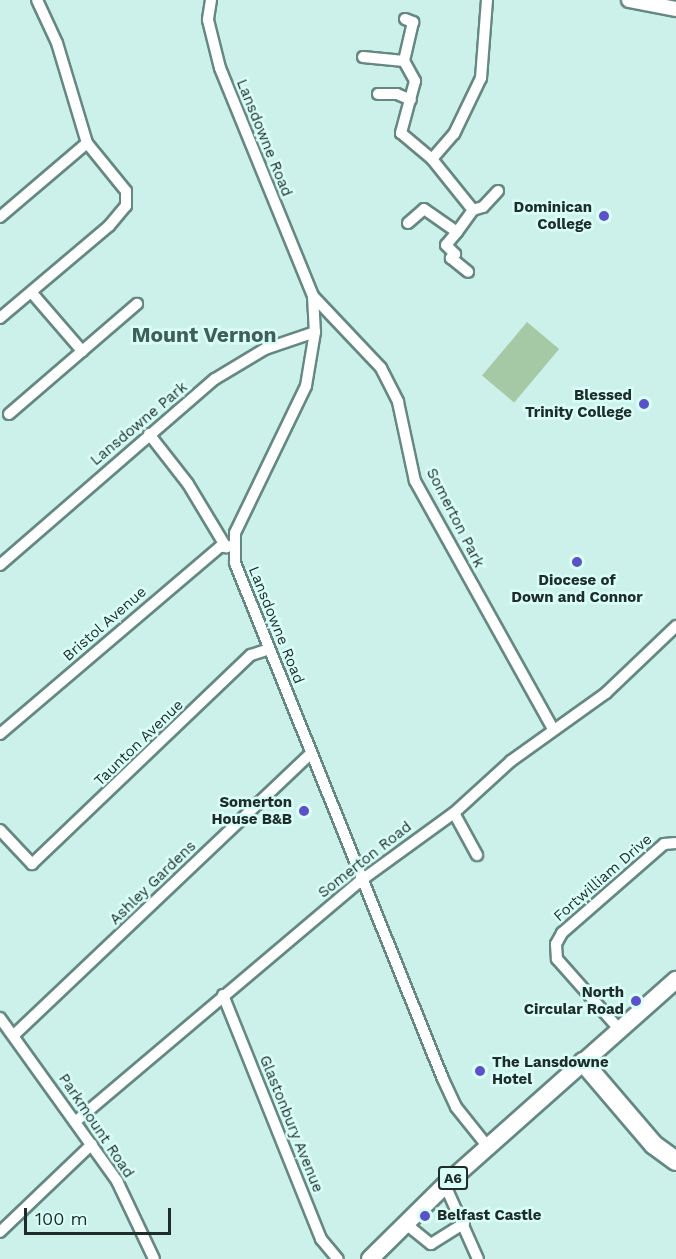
<!DOCTYPE html>
<style>
body{margin:0}
#map{position:relative;width:676px;height:1259px;overflow:hidden;background:#ccf1ea;font-family:"Work Sans",sans-serif}
div>[style]{position:absolute}
[style*='--x']{left:calc(var(--x)*1px);top:calc(var(--y)*1px);width:calc(var(--w)*1px);rotate:calc(var(--a)*1deg)}
.green>*{inset:0;background:#a5c9a4;transform-origin:0 0}
.roads{filter:drop-shadow(2px 0 #668882) drop-shadow(-2px 0 #668882) drop-shadow(0 2px #668882) drop-shadow(0 -2px #668882)}
.minor>*{height:10px;margin:-5px;padding:0 5px;transform-origin:5px;border-radius:5px;background:#fff}
.tertiary>*{height:14px;margin:-7px;padding:0 7px;transform-origin:7px;border-radius:7px;background:#fff}
.primary>*{height:16px;margin:-8px;padding:0 8px;transform-origin:8px;border-radius:8px;background:#fff}
.trunk>*{height:18px;margin:-9px;padding:0 9px;transform-origin:9px;border-radius:9px;background:#fff}
.dots>*{width:16px;height:16px;translate:-50% -50%;box-sizing:border-box;border:3px solid #d9fef8;border-radius:50%}
span{translate:-50% -50%;white-space:nowrap;text-align:center;line-height:1.15;-webkit-text-stroke:5px #d9fef8;paint-order:stroke}
.shield-label span{padding:2px 4px;background:#d9fef8;border:2px solid;border-radius:4px;-webkit-text-stroke-width:0}
.shield-label{font-size:14px;color:#1e2c2a;font-weight:700}
.street-label{font-size:15px;color:#1e2c2a}
.poi-label{font-size:15px;color:#1e2c2a;font-weight:700}
.right{translate:-100% -50%;text-align:right}
.left{translate:0 -50%;text-align:left}
.district-label{font-size:21px;color:#3f5f5a;font-weight:700}
.scale{position:absolute;left:24px;top:1208px;width:147px;height:27px;box-sizing:border-box;border:3px solid #1e2c2a;border-top:0;padding-left:8px;font-size:18px;line-height:21px;white-space:nowrap;color:#1e2c2a;-webkit-text-stroke:4px #d9fef8;paint-order:stroke}
</style>
<div id="map">
<div class="green">
<div style="left:527px;top:322px;width:42px;height:70px;rotate:40deg"></div>
</div>
<div class="roads">
<div class="minor">
<div style="--x:211;--y:0;--w:20;--a:99"></div>
<div style="--x:208;--y:20;--w:49;--a:76"></div>
<div style="--x:220;--y:68;--w:246;--a:67.8"></div>
<div style="--x:313;--y:296;--w:36;--a:87"></div>
<div style="--x:315;--y:332;--w:55;--a:99.5"></div>
<div style="--x:306;--y:386;--w:163;--a:115.8"></div>
<div style="--x:235;--y:533;--w:30;--a:90"></div>
<div style="--x:235;--y:563;--w:556;--a:68.05"></div>
<div style="--x:443;--y:1079;--w:31;--a:65"></div>
<div style="--x:456;--y:1107;--w:51;--a:51.3"></div>
<div style="--x:405;--y:19;--w:9;--a:21"></div>
<div style="--x:413;--y:22;--w:40;--a:103"></div>
<div style="--x:404;--y:61;--w:23;--a:61"></div>
<div style="--x:415;--y:81;--w:54;--a:105.1"></div>
<div style="--x:401;--y:133;--w:40;--a:40"></div>
<div style="--x:363;--y:57;--w:41;--a:5.6"></div>
<div style="--x:378;--y:94;--w:19;--a:0"></div>
<div style="--x:397;--y:94;--w:15;--a:23"></div>
<div style="--x:473;--y:210;--w:10;--a:-17"></div>
<div style="--x:483;--y:207;--w:22;--a:-47"></div>
<div style="--x:0;--y:217;--w:114;--a:-40.4"></div>
<div style="--x:408;--y:223;--w:21;--a:-41"></div>
<div style="--x:424;--y:209;--w:40;--a:34.9"></div>
<div style="--x:457;--y:232;--w:27;--a:-54"></div>
<div style="--x:473;--y:210;--w:65;--a:-128.8"></div>
<div style="--x:432;--y:159;--w:33;--a:-49"></div>
<div style="--x:454;--y:134;--w:62;--a:-64.3"></div>
<div style="--x:481;--y:78;--w:78;--a:-85.6"></div>
<div style="--x:457;--y:232;--w:17;--a:130"></div>
<div style="--x:446;--y:245;--w:13;--a:45"></div>
<div style="--x:455;--y:254;--w:6;--a:135"></div>
<div style="--x:451;--y:258;--w:22;--a:39"></div>
<div style="--x:32;--y:293;--w:77;--a:49.2"></div>
<div style="--x:313;--y:296;--w:99;--a:46.6"></div>
<div style="--x:381;--y:368;--w:38;--a:63"></div>
<div style="--x:398;--y:402;--w:81;--a:77.9"></div>
<div style="--x:415;--y:481;--w:284;--a:60.9"></div>
<div style="--x:0;--y:318;--w:143;--a:-40.2"></div>
<div style="--x:109;--y:226;--w:26;--a:-50"></div>
<div style="--x:126;--y:206;--w:15;--a:-90"></div>
<div style="--x:126;--y:191;--w:62;--a:-129.1"></div>
<div style="--x:87;--y:143;--w:104;--a:-106.7"></div>
<div style="--x:57;--y:43;--w:47;--a:-114.9"></div>
<div style="--x:9;--y:414;--w:169;--a:-40.7"></div>
<div style="--x:149;--y:434;--w:63;--a:52"></div>
<div style="--x:188;--y:484;--w:74;--a:58.9"></div>
<div style="--x:0;--y:565;--w:284;--a:-40.9"></div>
<div style="--x:215;--y:379;--w:58;--a:-31"></div>
<div style="--x:265;--y:349;--w:53;--a:-18.8"></div>
<div style="--x:0;--y:734;--w:289;--a:-40.4"></div>
<div style="--x:220;--y:547;--w:13;--a:-4"></div>
<div style="--x:454;--y:813;--w:48;--a:61.3"></div>
<div style="--x:0;--y:830;--w:47;--a:46.7"></div>
<div style="--x:32;--y:864;--w:303;--a:-43.7"></div>
<div style="--x:251;--y:655;--w:19;--a:-18"></div>
<div style="--x:223;--y:995;--w:263;--a:68.1"></div>
<div style="--x:321;--y:1239;--w:26;--a:50"></div>
<div style="--x:0;--y:1018;--w:201;--a:54.3"></div>
<div style="--x:117;--y:1181;--w:86;--a:64.6"></div>
<div style="--x:619;--y:1029;--w:94;--a:-131.5"></div>
<div style="--x:557;--y:959;--w:15;--a:-94"></div>
<div style="--x:556;--y:944;--w:13;--a:-61"></div>
<div style="--x:562;--y:933;--w:135;--a:-41.1"></div>
<div style="--x:664;--y:844;--w:12;--a:-5"></div>
<div style="--x:14;--y:1035;--w:410;--a:-43.5"></div>
<div style="--x:75;--y:1122;--w:377;--a:-40.2"></div>
<div style="--x:363;--y:879;--w:112;--a:-36"></div>
<div style="--x:454;--y:813;--w:77;--a:-42.4"></div>
<div style="--x:511;--y:761;--w:117;--a:-35.6"></div>
<div style="--x:606;--y:693;--w:97;--a:-43.7"></div>
<div style="--x:445;--y:1185;--w:81;--a:66"></div>
<div style="--x:406;--y:1224;--w:32;--a:39"></div>
<div style="--x:431;--y:1244;--w:39;--a:-32"></div>
<div style="--x:0;--y:1232;--w:127;--a:-43.7"></div>
</div>
<div class="tertiary">
<div style="--x:629;--y:0;--w:48;--a:10.8"></div>
</div>
<div class="primary">
<div style="--x:370;--y:1259;--w:105;--a:-44.6"></div>
<div style="--x:445;--y:1185;--w:309;--a:-41.6"></div>
</div>
<div class="trunk">
<div style="--x:583;--y:1062;--w:109;--a:49.5"></div>
<div style="--x:654;--y:1145;--w:27;--a:36"></div>
</div>
</div>
<div class="dots">
<div style="left:604px;top:216px;background:#5b51c9"></div>
<div style="left:644px;top:404px;background:#5b51c9"></div>
<div style="left:577px;top:562px;background:#5b51c9"></div>
<div style="left:304px;top:811px;background:#5b51c9"></div>
<div style="left:636px;top:1001px;background:#5b51c9"></div>
<div style="left:480px;top:1071px;background:#5b51c9"></div>
<div style="left:425px;top:1216px;background:#5b51c9"></div>
</div>
<div class="shield-label">
<span style="left:453px;top:1178px">A6</span>
</div>
<div class="street-label">
<span style="left:264px;top:138px;rotate:68deg">Lansdowne Road</span>
<span style="left:139px;top:424px;rotate:-40deg">Lansdowne Park</span>
<span style="left:455px;top:518px;rotate:63deg">Somerton Park</span>
<span style="left:105px;top:624px;rotate:-41deg">Bristol Avenue</span>
<span style="left:276px;top:625px;rotate:68deg">Lansdowne Road</span>
<span style="left:139px;top:743px;rotate:-44deg">Taunton Avenue</span>
<span style="left:365px;top:860px;rotate:-38deg">Somerton Road</span>
<span style="left:603px;top:878px;rotate:-41deg">Fortwilliam Drive</span>
<span style="left:153px;top:883px;rotate:-44deg">Ashley Gardens</span>
<span style="left:291px;top:1124px;rotate:68deg">Glastonbury Avenue</span>
<span style="left:96px;top:1126px;rotate:56deg">Parkmount Road</span>
</div>
<div class="poi-label">
<span class="right" style="left:592px;top:216px">Dominican<br>College</span>
<span class="right" style="left:632px;top:404px">Blessed<br>Trinity College</span>
<span style="left:577px;top:589px">Diocese of<br>Down and Connor</span>
<span class="right" style="left:292px;top:811px">Somerton<br>House B&amp;B</span>
<span class="right" style="left:624px;top:1001px">North<br>Circular Road</span>
<span class="left" style="left:492px;top:1071px">The Lansdowne<br>Hotel</span>
<span class="left" style="left:437px;top:1216px">Belfast Castle</span>
</div>
<div class="district-label">
<span style="left:204px;top:335px">Mount Vernon</span>
</div>
<div class="scale">100 m</div>
</div>
